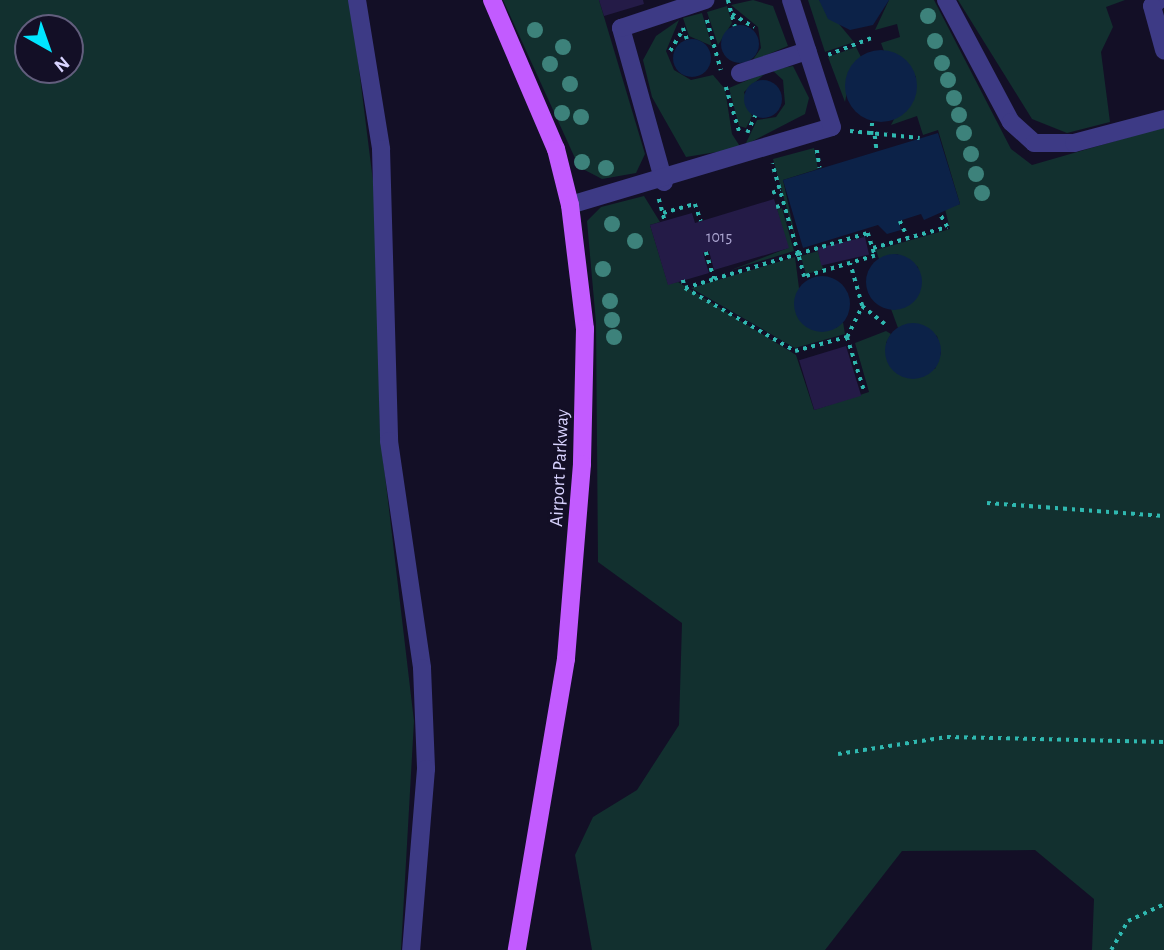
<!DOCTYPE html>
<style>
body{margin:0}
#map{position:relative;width:1164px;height:950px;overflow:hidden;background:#130f26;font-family:"Alegreya Sans",sans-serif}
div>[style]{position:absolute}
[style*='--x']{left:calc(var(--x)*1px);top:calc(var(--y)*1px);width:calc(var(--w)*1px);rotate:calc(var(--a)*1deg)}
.green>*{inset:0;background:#12302f;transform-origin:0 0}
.water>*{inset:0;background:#0c2248}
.round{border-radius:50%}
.building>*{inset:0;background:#241b47;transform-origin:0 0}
.path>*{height:3.5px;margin-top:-1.75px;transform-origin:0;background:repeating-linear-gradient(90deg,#2fb8b0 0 3.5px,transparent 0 8.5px)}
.minor>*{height:18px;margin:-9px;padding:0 9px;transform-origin:9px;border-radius:9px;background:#3d3a85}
.major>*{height:18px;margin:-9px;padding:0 9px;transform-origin:9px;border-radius:9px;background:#c25bff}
.trees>*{width:16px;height:16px;margin:-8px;border-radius:50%;background:#3d827b}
span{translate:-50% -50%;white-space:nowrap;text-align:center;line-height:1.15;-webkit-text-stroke:5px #130f26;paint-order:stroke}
.number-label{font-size:16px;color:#aca6d1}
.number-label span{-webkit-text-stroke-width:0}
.street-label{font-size:19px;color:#d9d4ff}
.north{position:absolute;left:14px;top:14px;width:70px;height:70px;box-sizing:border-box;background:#130f26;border:2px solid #625e7d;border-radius:50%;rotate:140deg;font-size:19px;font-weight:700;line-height:28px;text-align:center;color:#d9d4ff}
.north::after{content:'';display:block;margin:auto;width:24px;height:32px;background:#00e5ff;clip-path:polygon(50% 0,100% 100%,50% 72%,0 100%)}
</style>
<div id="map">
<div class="green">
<div style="clip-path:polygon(evenodd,0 0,348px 0,351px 5px,377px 213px,380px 433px,414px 721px,401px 950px,0 950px,0 0,28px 28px,70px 28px,70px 70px,28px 70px,28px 28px)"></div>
<div style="clip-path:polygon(503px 0,599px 0,645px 154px,636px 173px,602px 179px,579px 167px)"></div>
<div style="clip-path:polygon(753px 0,773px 6px,788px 46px,752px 61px,761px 48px,758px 27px,731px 5px)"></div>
<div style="clip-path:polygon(808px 0,819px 0,854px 42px,825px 52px)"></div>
<div style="clip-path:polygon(889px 0,934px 0,1011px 149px,1032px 165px,1164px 127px,1164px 950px,1092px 950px,1094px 899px,1035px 850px,902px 851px,825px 950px,592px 950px,575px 855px,593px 817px,637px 790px,679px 725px,682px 623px,598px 562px,596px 323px,587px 221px,601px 207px,644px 196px,660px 222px,650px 225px,668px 284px,678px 282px,796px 355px,814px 410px,869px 392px,855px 343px,886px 331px,891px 334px,886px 343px,935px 369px,941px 353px,937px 336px,907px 324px,898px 328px,891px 309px,920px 292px,918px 267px,897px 254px,879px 259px,876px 250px,950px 229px,945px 209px,960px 204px,938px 130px,923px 135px,917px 116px,891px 125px,916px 77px,904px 59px,884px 51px,881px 43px,900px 37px,897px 24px,875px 30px)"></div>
<div style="clip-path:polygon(958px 0,1125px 0,1106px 7px,1113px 27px,1101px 52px,1110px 122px,1067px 133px,1032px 119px)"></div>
<div style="clip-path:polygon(727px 6px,732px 23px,718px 45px,707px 12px)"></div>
<div style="clip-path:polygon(702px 13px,712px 46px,689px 36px,683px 18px)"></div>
<div style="clip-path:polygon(679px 20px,666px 51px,674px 70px,691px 80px,713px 75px,725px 89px,732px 134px,741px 148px,686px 157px,652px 97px,643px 60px,656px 36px)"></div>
<div style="clip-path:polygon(856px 47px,861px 57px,852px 66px,845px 102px,828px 57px)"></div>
<div style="clip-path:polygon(793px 66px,809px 98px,805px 114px,745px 145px,757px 120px,776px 117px,785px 104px,783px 80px,772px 70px)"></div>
<div style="clip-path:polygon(767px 72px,744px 92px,752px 116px,746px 128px,739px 126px,729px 88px)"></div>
<div style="clip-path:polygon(814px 148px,818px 169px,783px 180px,798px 249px,773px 159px)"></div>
<div style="clip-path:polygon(782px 208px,794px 251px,731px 270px,788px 248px,777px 210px)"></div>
<div style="left:818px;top:251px;width:19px;height:18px;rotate:74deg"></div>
<div style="clip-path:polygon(795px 257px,799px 288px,836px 328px,843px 322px,845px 334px,795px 348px,691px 288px)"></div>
</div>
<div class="water">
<div style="clip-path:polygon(819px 0,889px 0,873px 25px,850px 30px,828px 19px)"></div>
<div class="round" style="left:721px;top:25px;width:38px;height:38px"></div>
<div class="round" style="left:673px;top:39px;width:38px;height:38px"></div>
<div class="round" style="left:845px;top:50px;width:72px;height:72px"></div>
<div class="round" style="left:744px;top:80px;width:38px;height:38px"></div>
<div style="clip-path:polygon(938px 133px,960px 204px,924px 220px,921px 214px,899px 221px,901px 230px,887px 234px,878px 225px,803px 248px,783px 180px)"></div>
<div class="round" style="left:866px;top:254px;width:56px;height:56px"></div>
<div class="round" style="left:794px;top:276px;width:56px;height:56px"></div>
<div class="round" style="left:885px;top:323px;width:56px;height:56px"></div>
</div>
<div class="building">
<div style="clip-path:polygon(599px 0,643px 0,644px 4px,604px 16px)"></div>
<div style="clip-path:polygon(774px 199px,789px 248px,714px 270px,709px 251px,703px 253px,709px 273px,668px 285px,650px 225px,692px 213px,695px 223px)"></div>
<div style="left:865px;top:237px;width:18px;height:49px;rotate:77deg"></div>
<div style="left:846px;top:346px;width:52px;height:49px;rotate:73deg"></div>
</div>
<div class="path">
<div style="--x:728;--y:0;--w:27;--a:75"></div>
<div style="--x:732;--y:14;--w:26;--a:31"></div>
<div style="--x:707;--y:20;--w:52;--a:74.4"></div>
<div style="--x:683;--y:28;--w:12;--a:70"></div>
<div style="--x:670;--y:51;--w:26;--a:-59"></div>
<div style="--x:828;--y:55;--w:49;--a:-21.4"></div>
<div style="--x:726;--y:87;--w:49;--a:73.4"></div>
<div style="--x:850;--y:131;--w:70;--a:5.7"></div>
<div style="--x:747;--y:133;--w:19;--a:-65"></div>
<div style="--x:871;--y:135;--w:14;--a:-86"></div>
<div style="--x:875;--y:136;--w:16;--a:83"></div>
<div style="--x:817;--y:150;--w:18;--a:81"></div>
<div style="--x:772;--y:193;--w:9;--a:-21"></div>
<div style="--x:659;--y:199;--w:23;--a:75"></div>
<div style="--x:776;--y:207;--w:8;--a:-14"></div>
<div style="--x:663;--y:213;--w:33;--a:-16"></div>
<div style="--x:695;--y:204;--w:18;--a:71"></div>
<div style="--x:900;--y:221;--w:19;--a:65"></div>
<div style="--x:873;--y:248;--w:77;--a:-15.8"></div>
<div style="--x:947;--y:227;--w:14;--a:-120"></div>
<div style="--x:706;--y:252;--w:28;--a:73"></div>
<div style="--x:683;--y:280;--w:8;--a:76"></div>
<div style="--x:685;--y:288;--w:127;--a:29.8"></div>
<div style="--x:795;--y:351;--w:54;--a:-15.1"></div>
<div style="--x:847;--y:337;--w:34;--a:-64"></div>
<div style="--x:862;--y:306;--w:44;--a:-105.9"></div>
<div style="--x:685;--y:288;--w:30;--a:-17"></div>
<div style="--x:714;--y:279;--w:88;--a:-16.6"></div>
<div style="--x:798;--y:254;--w:73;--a:-16.7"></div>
<div style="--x:868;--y:233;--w:24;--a:73"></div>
<div style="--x:875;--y:256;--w:74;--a:163.5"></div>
<div style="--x:804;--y:277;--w:24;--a:-105"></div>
<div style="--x:798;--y:254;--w:94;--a:-106.1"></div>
<div style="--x:862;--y:306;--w:29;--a:38"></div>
<div style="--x:847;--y:337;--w:56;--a:72.2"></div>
<div style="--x:987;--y:503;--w:177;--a:4.2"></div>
<div style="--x:838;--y:754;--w:110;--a:-8.9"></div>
<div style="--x:947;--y:737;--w:217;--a:1.3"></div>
<div style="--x:1111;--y:950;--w:34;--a:-60"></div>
<div style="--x:1128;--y:921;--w:40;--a:-25"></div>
</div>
<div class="minor">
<div style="--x:357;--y:0;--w:151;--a:80.8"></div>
<div style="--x:381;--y:149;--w:292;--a:88.4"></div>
<div style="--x:389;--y:441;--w:229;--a:81.7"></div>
<div style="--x:422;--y:668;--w:101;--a:87.7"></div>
<div style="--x:426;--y:769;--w:182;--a:94.7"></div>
<div style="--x:946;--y:0;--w:138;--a:62"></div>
<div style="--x:1011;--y:122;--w:31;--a:42"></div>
<div style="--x:1034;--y:143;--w:40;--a:0"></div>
<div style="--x:1074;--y:143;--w:93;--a:-14.9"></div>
<div style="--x:1159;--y:0;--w:9;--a:139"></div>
<div style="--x:1152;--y:6;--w:46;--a:74.7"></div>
<div style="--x:740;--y:73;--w:71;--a:-18.2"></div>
<div style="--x:664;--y:182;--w:160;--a:-105.6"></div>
<div style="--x:621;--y:28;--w:89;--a:-18.4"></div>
<div style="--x:570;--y:205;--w:273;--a:-16.6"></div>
<div style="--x:832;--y:127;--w:133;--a:-107.9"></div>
</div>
<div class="major">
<div style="--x:492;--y:0;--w:162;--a:66.8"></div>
<div style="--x:556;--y:149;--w:58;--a:76"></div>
<div style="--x:570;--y:205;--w:125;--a:83.1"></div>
<div style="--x:585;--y:329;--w:135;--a:91.3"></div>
<div style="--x:582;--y:464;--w:196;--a:94.7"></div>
<div style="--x:566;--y:659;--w:295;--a:99.6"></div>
</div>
<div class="trees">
<div style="left:928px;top:16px"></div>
<div style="left:535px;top:30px"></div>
<div style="left:935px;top:41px"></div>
<div style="left:563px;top:47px"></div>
<div style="left:942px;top:63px"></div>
<div style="left:550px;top:64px"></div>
<div style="left:948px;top:80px"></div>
<div style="left:570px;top:84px"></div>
<div style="left:954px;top:98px"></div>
<div style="left:562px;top:113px"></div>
<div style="left:959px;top:115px"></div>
<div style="left:581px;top:117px"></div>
<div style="left:964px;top:133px"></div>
<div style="left:971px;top:154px"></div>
<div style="left:582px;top:162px"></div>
<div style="left:606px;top:168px"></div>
<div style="left:976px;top:174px"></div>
<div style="left:982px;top:193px"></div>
<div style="left:612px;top:224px"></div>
<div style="left:635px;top:241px"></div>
<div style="left:603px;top:269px"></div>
<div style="left:610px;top:301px"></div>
<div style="left:612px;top:320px"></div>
<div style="left:614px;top:337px"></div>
</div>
<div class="number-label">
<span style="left:719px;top:237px">1015</span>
</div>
<div class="street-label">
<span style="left:560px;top:468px;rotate:-87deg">Airport Parkway</span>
</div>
<div class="north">N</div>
</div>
